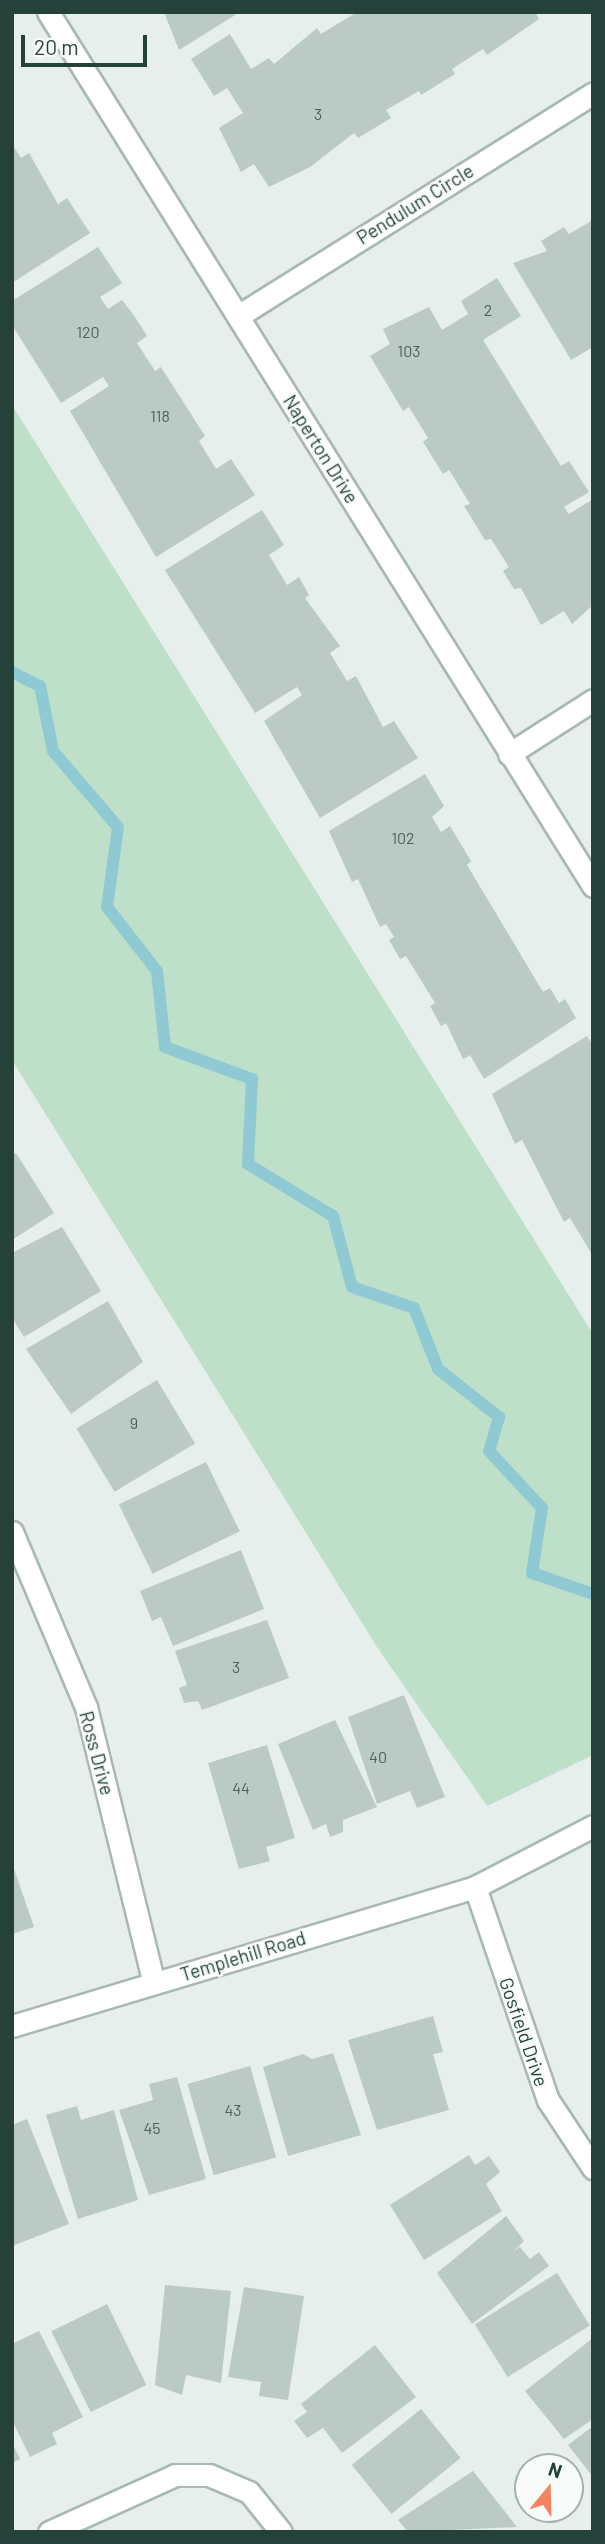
<!DOCTYPE html>
<style>
body{margin:0}
#map{position:relative;width:605px;height:2544px;overflow:hidden;background:#e6efeb;font-family:Barlow,sans-serif}
div>[style]{position:absolute}
[style*='--x']{left:calc(var(--x)*1px);top:calc(var(--y)*1px);width:calc(var(--w)*1px);rotate:calc(var(--a)*1deg)}
.green>*{inset:0;background:#bfe0c8}
.stream>*{height:12px;margin:-6px;padding:0 6px;transform-origin:6px;border-radius:6px;background:#8ec9d4}
.building>*{inset:0;background:#bbcac4;transform-origin:0 0}
.roads{filter:drop-shadow(2px 0 #a8b8b2) drop-shadow(-2px 0 #a8b8b2) drop-shadow(0 2px #a8b8b2) drop-shadow(0 -2px #a8b8b2)}
.minor>*{height:21px;margin:-10.5px;padding:0 10.5px;transform-origin:10.5px;border-radius:10.5px;background:#fff}
span{translate:-50% -50%;white-space:nowrap;text-align:center;line-height:1.15;-webkit-text-stroke:5px #f7fbf9;paint-order:stroke}
.number-label{font-size:16px;color:#4a645c}
.number-label span{-webkit-text-stroke-width:0}
.street-label{font-size:19px;color:#24423a}
.frame{position:absolute;inset:0;border:14px solid #24423a;pointer-events:none}
.north{position:absolute;left:514px;top:2453px;width:70px;height:70px;box-sizing:border-box;background:#f7fbf9;border:2px solid #a3b1ad;border-radius:50%;rotate:19deg;font-size:19px;font-weight:700;line-height:28px;text-align:center;color:#24423a}
.north::after{content:'';display:block;margin:auto;width:24px;height:32px;background:#f4845f;clip-path:polygon(50% 0,100% 100%,50% 72%,0 100%)}
.scale{position:absolute;left:21px;top:35px;width:126px;height:32px;box-sizing:border-box;border:4px solid #24423a;border-top:0;padding-left:9px;font-size:21px;line-height:24px;white-space:nowrap;color:#24423a;-webkit-text-stroke:5px #f7fbf9;paint-order:stroke}
</style>
<div id="map">
<div class="green">
<div style="clip-path:polygon(12px 405px,593px 1334px,593px 1755px,487px 1806px,377px 1647px,12px 1060px)"></div>
</div>
<div class="stream">
<div style="--x:12;--y:672;--w:31;--a:27"></div>
<div style="--x:40;--y:686;--w:66;--a:78.7"></div>
<div style="--x:53;--y:751;--w:100;--a:49.5"></div>
<div style="--x:118;--y:827;--w:81;--a:97.8"></div>
<div style="--x:107;--y:907;--w:81;--a:52"></div>
<div style="--x:157;--y:971;--w:76;--a:84"></div>
<div style="--x:165;--y:1047;--w:93;--a:20.2"></div>
<div style="--x:252;--y:1079;--w:85;--a:92.7"></div>
<div style="--x:248;--y:1164;--w:100;--a:31.5"></div>
<div style="--x:333;--y:1216;--w:73;--a:75"></div>
<div style="--x:352;--y:1287;--w:65;--a:18.7"></div>
<div style="--x:414;--y:1308;--w:66;--a:68.5"></div>
<div style="--x:438;--y:1369;--w:78;--a:38.2"></div>
<div style="--x:499;--y:1417;--w:35;--a:106"></div>
<div style="--x:489;--y:1451;--w:78;--a:47.1"></div>
<div style="--x:542;--y:1508;--w:66;--a:98.7"></div>
<div style="--x:532;--y:1573;--w:65;--a:19"></div>
</div>
<div class="building">
<div style="clip-path:polygon(164px 12px,240px 12px,179px 50px)"></div>
<div style="clip-path:polygon(357px 12px,535px 12px,539px 19px,487px 55px,483px 49px,452px 69px,455px 74px,421px 95px,419px 91px,386px 110px,391px 118px,358px 138px,354px 133px,310px 167px,269px 187px,254px 164px,241px 172px,219px 128px,243px 113px,227px 88px,214px 96px,191px 59px,230px 34px,251px 69px,269px 58px,274px 64px,317px 28px,321px 34px)"></div>
<div style="clip-path:polygon(12px 144px,21px 158px,29px 153px,58px 204px,67px 198px,90px 233px,12px 283px)"></div>
<div style="clip-path:polygon(593px 220px,593px 347px,571px 360px,513px 263px,547px 251px,541px 241px,564px 227px,569px 234px)"></div>
<div style="clip-path:polygon(98px 247px,122px 283px,100px 297px,108px 309px,122px 300px,135px 317px,147px 336px,137px 343px,155px 371px,161px 367px,205px 436px,199px 441px,216px 469px,231px 459px,255px 495px,156px 557px,70px 411px,109px 386px,103px 377px,61px 403px,12px 325px,12px 301px)"></div>
<div style="clip-path:polygon(497px 278px,521px 316px,483px 340px,561px 466px,569px 461px,589px 492px,564px 507px,569px 514px,593px 499px,593px 605px,572px 624px,564px 611px,541px 625px,521px 588px,514px 589px,503px 571px,509px 567px,491px 539px,485px 540px,464px 506px,470px 504px,449px 470px,443px 474px,423px 442px,428px 438px,409px 407px,403px 411px,370px 356px,390px 344px,383px 329px,429px 307px,442px 330px,468px 314px,461px 301px)"></div>
<div style="clip-path:polygon(262px 510px,284px 545px,269px 555px,287px 585px,299px 577px,309px 595px,305px 598px,340px 646px,330px 653px,347px 681px,356px 676px,383px 727px,394px 721px,418px 758px,320px 818px,264px 721px,302px 695px,297px 687px,255px 713px,165px 570px)"></div>
<div style="clip-path:polygon(425px 774px,444px 806px,432px 817px,441px 832px,450px 826px,471px 861px,467px 865px,543px 992px,550px 988px,559px 1003px,565px 999px,576px 1018px,484px 1079px,470px 1055px,463px 1059px,446px 1023px,441px 1026px,430px 1006px,435px 1003px,406px 956px,400px 959px,389px 940px,394px 937px,386px 924px,380px 927px,358px 879px,352px 882px,329px 831px)"></div>
<div style="clip-path:polygon(587px 1036px,593px 1045px,593px 1256px,570px 1218px,564px 1222px,522px 1140px,515px 1144px,492px 1094px)"></div>
<div style="clip-path:polygon(16px 1153px,54px 1213px,12px 1240px,12px 1155px)"></div>
<div style="clip-path:polygon(62px 1227px,101px 1291px,24px 1337px,12px 1318px,12px 1253px)"></div>
<div style="clip-path:polygon(108px 1301px,143px 1362px,71px 1414px,26px 1349px)"></div>
<div style="left:157px;top:1380px;width:74px;height:94px;rotate:59deg"></div>
<div style="left:206px;top:1462px;width:77px;height:97px;rotate:64deg"></div>
<div style="clip-path:polygon(241px 1550px,264px 1609px,173px 1646px,161px 1617px,152px 1621px,140px 1591px)"></div>
<div style="clip-path:polygon(267px 1620px,289px 1678px,202px 1710px,198px 1701px,184px 1703px,179px 1688px,187px 1685px,175px 1651px)"></div>
<div style="clip-path:polygon(404px 1695px,445px 1797px,417px 1808px,410px 1791px,377px 1804px,348px 1717px)"></div>
<div style="clip-path:polygon(335px 1720px,377px 1807px,343px 1820px,343px 1832px,330px 1837px,326px 1824px,313px 1830px,278px 1744px)"></div>
<div style="clip-path:polygon(267px 1745px,295px 1838px,266px 1847px,270px 1861px,239px 1869px,208px 1763px)"></div>
<div style="clip-path:polygon(12px 1863px,34px 1927px,12px 1934px)"></div>
<div style="clip-path:polygon(433px 2016px,443px 2052px,433px 2054px,449px 2110px,377px 2130px,348px 2040px)"></div>
<div style="clip-path:polygon(333px 2053px,361px 2135px,288px 2156px,263px 2067px,303px 2054px,312px 2059px)"></div>
<div style="left:250px;top:2066px;width:95px;height:65px;rotate:74deg"></div>
<div style="clip-path:polygon(177px 2077px,206px 2179px,149px 2195px,119px 2110px,153px 2100px,149px 2084px)"></div>
<div style="clip-path:polygon(77px 2106px,81px 2120px,114px 2110px,138px 2200px,78px 2219px,46px 2115px)"></div>
<div style="clip-path:polygon(27px 2119px,69px 2224px,12px 2246px,12px 2125px)"></div>
<div style="clip-path:polygon(469px 2155px,475px 2165px,489px 2156px,500px 2172px,486px 2184px,502px 2211px,424px 2260px,390px 2205px)"></div>
<div style="clip-path:polygon(506px 2216px,524px 2241px,513px 2252px,520px 2247px,530px 2259px,539px 2252px,549px 2266px,472px 2324px,437px 2273px)"></div>
<div style="left:557px;top:2273px;width:62px;height:97px;rotate:58deg"></div>
<div style="clip-path:polygon(165px 2285px,231px 2291px,221px 2383px,186px 2375px,182px 2395px,155px 2385px)"></div>
<div style="clip-path:polygon(244px 2287px,304px 2296px,288px 2400px,259px 2396px,261px 2382px,228px 2377px)"></div>
<div style="left:107px;top:2304px;width:90px;height:62px;rotate:64deg"></div>
<div style="clip-path:polygon(39px 2331px,83px 2417px,52px 2433px,57px 2444px,30px 2457px,12px 2420px,12px 2344px)"></div>
<div style="clip-path:polygon(593px 2338px,593px 2419px,564px 2439px,525px 2391px)"></div>
<div style="clip-path:polygon(375px 2345px,416px 2397px,342px 2453px,323px 2428px,307px 2438px,294px 2421px,307px 2412px,301px 2404px)"></div>
<div style="left:421px;top:2409px;width:63px;height:89px;rotate:51deg"></div>
<div style="clip-path:polygon(593px 2426px,593px 2477px,568px 2445px)"></div>
<div style="clip-path:polygon(12px 2442px,20px 2459px,12px 2463px)"></div>
<div style="clip-path:polygon(473px 2471px,517px 2527px,408px 2532px,398px 2520px)"></div>
</div>
<div class="roads">
<div class="minor">
<div style="--x:48;--y:12;--w:1030;--a:58.05"></div>
<div style="--x:238;--y:316;--w:419;--a:-32.1"></div>
<div style="--x:509;--y:754;--w:100;--a:-32.7"></div>
<div style="--x:12;--y:1532;--w:190;--a:67.1"></div>
<div style="--x:86;--y:1707;--w:284;--a:76.2"></div>
<div style="--x:475;--y:1887;--w:225;--a:71.1"></div>
<div style="--x:548;--y:2100;--w:82;--a:56.5"></div>
<div style="--x:12;--y:2026;--w:483;--a:-16.7"></div>
<div style="--x:475;--y:1887;--w:133;--a:-27.3"></div>
<div style="--x:49;--y:2532;--w:138;--a:-24.3"></div>
<div style="--x:175;--y:2475;--w:34;--a:0"></div>
<div style="--x:209;--y:2475;--w:43;--a:23"></div>
<div style="--x:249;--y:2492;--w:51;--a:51.3"></div>
</div>
</div>
<div class="number-label">
<span style="left:318px;top:114px">3</span>
<span style="left:488px;top:310px">2</span>
<span style="left:88px;top:332px">120</span>
<span style="left:409px;top:351px">103</span>
<span style="left:160px;top:416px">118</span>
<span style="left:403px;top:838px">102</span>
<span style="left:134px;top:1423px">9</span>
<span style="left:236px;top:1667px">3</span>
<span style="left:378px;top:1757px">40</span>
<span style="left:241px;top:1788px">44</span>
<span style="left:233px;top:2110px">43</span>
<span style="left:152px;top:2128px">45</span>
</div>
<div class="street-label">
<span style="left:415px;top:204px;rotate:-32deg">Pendulum Circle</span>
<span style="left:321px;top:449px;rotate:58deg">Naperton Drive</span>
<span style="left:97px;top:1753px;rotate:75deg">Ross Drive</span>
<span style="left:243px;top:1956px;rotate:-17deg">Templehill Road</span>
<span style="left:524px;top:2032px;rotate:71deg">Gosfield Drive</span>
</div>
<div class="frame"></div>
<div class="north">N</div>
<div class="scale">20 m</div>
</div>
